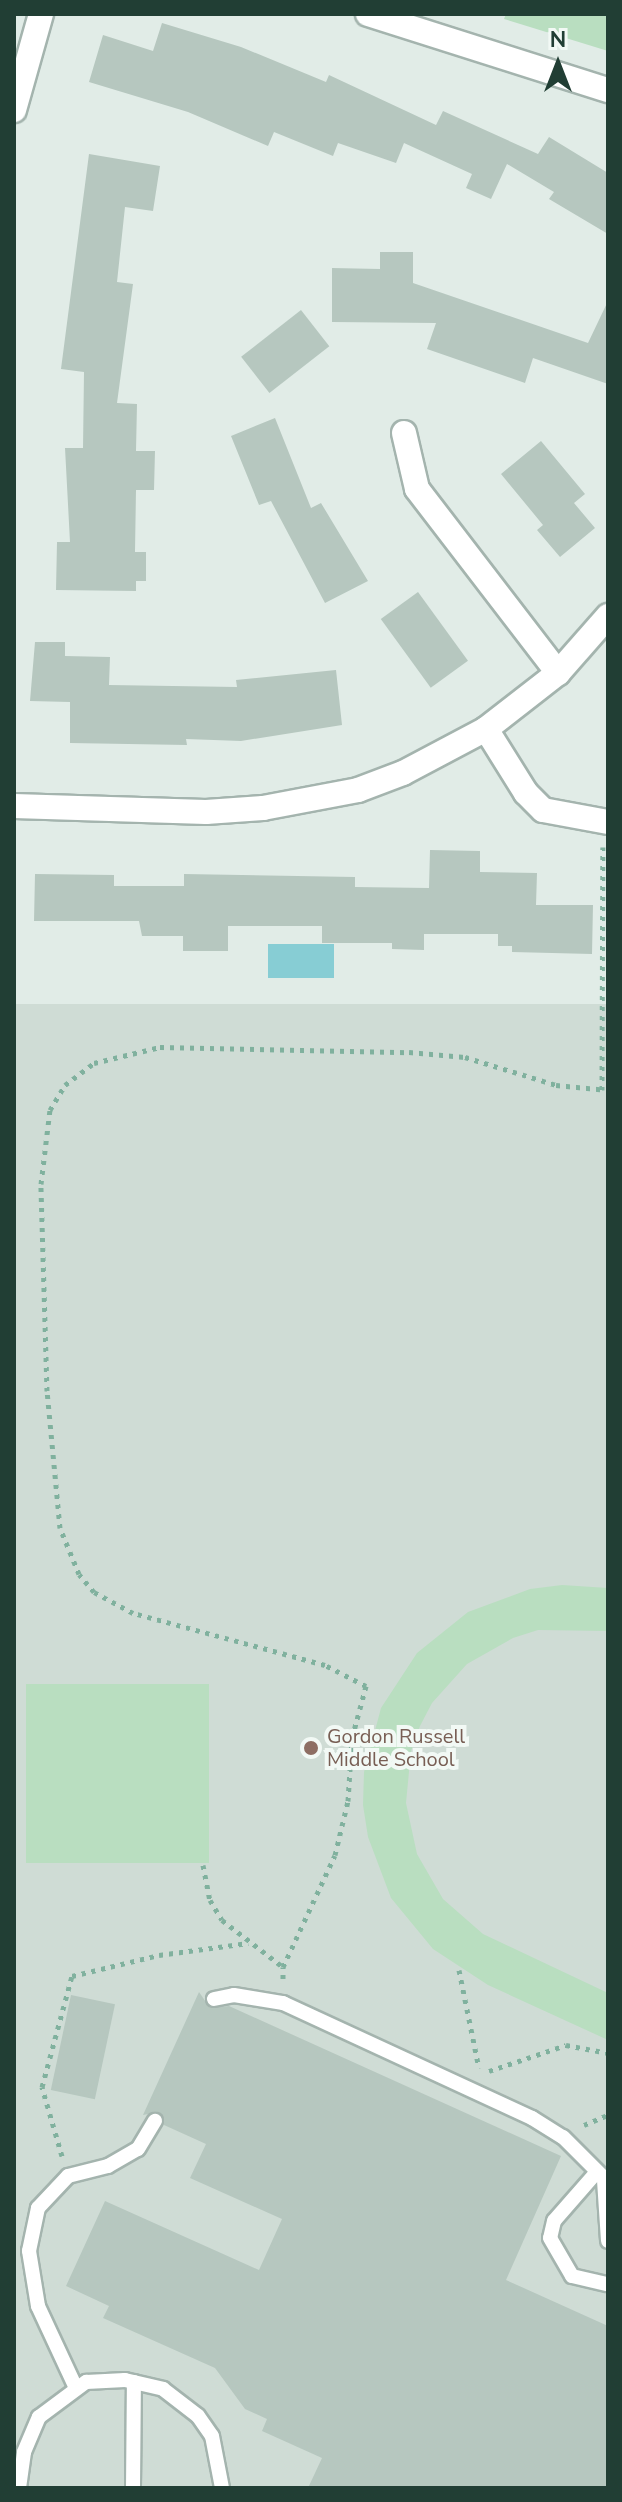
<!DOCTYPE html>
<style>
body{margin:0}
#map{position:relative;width:622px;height:2502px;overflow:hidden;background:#e1ece7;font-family:"Nunito Sans",sans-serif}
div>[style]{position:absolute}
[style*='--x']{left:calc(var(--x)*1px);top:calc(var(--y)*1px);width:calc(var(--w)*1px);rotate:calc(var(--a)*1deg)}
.built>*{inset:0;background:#cfdcd5;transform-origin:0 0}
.green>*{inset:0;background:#b9dec0;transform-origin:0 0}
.water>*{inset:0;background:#87cdd4;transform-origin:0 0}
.building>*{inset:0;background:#b6c7bf;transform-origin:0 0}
.path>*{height:5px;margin-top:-2.5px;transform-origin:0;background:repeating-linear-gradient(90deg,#80b19e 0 4px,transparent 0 10px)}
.roads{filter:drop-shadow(2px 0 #a4b4ae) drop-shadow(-2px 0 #a4b4ae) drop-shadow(0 2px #a4b4ae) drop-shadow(0 -2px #a4b4ae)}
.lane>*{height:14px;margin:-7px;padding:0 7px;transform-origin:7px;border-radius:7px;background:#fff}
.street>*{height:24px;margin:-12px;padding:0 12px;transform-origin:12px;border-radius:12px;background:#fff}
.dots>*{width:22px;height:22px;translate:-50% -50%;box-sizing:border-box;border:4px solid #f2f9f5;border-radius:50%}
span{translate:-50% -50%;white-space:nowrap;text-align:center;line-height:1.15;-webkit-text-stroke:8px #f2f9f5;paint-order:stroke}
.education-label{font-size:20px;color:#785e54}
.left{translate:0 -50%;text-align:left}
.frame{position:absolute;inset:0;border:16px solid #213e34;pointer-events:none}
.north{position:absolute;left:518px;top:24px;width:80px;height:80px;-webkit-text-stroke:6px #f2f9f5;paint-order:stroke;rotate:0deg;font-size:22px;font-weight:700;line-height:32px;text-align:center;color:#213e34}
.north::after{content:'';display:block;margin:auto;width:28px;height:36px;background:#213e34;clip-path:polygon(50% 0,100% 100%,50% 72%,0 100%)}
</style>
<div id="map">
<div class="built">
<div style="left:14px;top:1004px;width:594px;height:1484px"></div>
</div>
<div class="green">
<div style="clip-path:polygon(506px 14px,608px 14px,608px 51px,504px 19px)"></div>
<div style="clip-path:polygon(562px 1585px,608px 1588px,608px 1631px,538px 1630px,513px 1638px,467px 1664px,432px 1703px,420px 1726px,411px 1751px,406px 1803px,417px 1854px,443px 1899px,483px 1934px,608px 1993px,608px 2040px,488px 1985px,433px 1949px,391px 1898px,368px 1837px,363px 1805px,364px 1772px,381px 1708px,417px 1653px,468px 1612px,530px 1589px)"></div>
<div style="left:26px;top:1684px;width:183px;height:179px"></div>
</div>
<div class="water">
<div style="left:268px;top:944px;width:66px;height:34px"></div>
</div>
<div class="building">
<div style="clip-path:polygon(162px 23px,241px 47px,326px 82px,329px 75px,436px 125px,443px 111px,538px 154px,549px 137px,608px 173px,608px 234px,549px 199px,554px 192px,507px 164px,491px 199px,466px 188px,472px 174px,404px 143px,396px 163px,338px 143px,333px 156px,274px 132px,268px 146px,188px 112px,89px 82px,103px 35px,153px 51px)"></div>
<div style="clip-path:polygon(89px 154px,160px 166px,153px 211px,125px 207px,117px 282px,133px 284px,117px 403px,137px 404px,136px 451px,155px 451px,154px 490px,136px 490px,135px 552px,146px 552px,146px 581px,136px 581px,136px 591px,56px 590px,57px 542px,70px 542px,65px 448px,83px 448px,84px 372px,61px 369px)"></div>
<div style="clip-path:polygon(380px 252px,413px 252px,413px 283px,588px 343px,608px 301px,608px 384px,533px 358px,525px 383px,427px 349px,436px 323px,332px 322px,332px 268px,380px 269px)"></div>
<div style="left:301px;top:310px;width:46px;height:76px;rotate:52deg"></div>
<div style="clip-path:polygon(275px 418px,311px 508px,321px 503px,368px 581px,325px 603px,271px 501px,259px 505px,231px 436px)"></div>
<div style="clip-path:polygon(541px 441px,585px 494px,574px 503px,595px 528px,560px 557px,537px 530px,543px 525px,501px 474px)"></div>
<div style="left:418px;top:592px;width:85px;height:46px;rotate:54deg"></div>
<div style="clip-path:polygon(35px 642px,65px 642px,65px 656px,110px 657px,109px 685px,237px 687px,236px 680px,336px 670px,342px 725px,241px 741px,186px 739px,187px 745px,70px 743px,70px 702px,30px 701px)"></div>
<div style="clip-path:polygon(430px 850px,480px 851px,480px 872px,537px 873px,536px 905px,593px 905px,592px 954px,512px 952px,512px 946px,498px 946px,498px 934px,424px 934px,424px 950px,392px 949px,392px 943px,322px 943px,322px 926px,228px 926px,228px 951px,183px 951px,183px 936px,142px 936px,139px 921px,34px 921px,35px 874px,114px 875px,114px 886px,184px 886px,184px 874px,355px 877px,355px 887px,429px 888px)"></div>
<div style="clip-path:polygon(199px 1992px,210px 2008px,229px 2006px,561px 2156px,506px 2280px,608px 2326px,608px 2488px,308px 2488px,322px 2458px,262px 2431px,267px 2419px,245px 2409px,215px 2368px,103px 2318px,109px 2306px,66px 2286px,105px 2201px,259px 2270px,282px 2219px,190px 2178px,206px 2144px,164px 2125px,159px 2112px,143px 2115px)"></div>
<div style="left:71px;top:1995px;width:45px;height:97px;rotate:12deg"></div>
</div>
<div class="path">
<div style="--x:602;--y:1090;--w:243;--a:-89.8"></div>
<div style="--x:203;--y:1865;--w:36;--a:79"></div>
<div style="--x:210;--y:1900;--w:23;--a:59"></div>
<div style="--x:222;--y:1920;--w:77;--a:37.6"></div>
<div style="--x:459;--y:1970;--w:100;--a:78.5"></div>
<div style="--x:283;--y:1979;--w:12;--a:-90"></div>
<div style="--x:283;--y:1967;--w:123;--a:-65.1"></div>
<div style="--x:335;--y:1855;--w:56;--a:-76.5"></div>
<div style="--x:348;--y:1801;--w:63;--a:-86.4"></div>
<div style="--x:352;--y:1738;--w:54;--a:-74.9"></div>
<div style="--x:366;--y:1686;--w:46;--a:-152.9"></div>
<div style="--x:325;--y:1665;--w:199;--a:-164.8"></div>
<div style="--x:133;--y:1613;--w:44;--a:-151.7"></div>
<div style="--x:94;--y:1592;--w:23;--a:-130"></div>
<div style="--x:79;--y:1574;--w:50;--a:-112.4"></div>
<div style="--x:60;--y:1528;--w:138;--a:-95.4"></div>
<div style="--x:47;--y:1391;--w:207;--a:-91.7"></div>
<div style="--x:41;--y:1184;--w:75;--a:-83.1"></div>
<div style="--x:50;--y:1110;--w:29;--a:-59"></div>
<div style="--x:65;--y:1085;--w:36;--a:-37"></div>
<div style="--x:94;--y:1063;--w:68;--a:-13.6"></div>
<div style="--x:160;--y:1047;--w:249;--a:1.2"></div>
<div style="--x:409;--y:1052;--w:56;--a:5.1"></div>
<div style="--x:465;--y:1057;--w:95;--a:17.1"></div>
<div style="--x:556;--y:1085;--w:52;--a:5.5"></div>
<div style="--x:489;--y:2071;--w:81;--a:-18.7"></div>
<div style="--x:566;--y:2045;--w:43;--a:10.8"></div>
<div style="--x:584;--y:2125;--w:26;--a:-23"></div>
<div style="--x:62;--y:2156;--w:72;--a:-106.2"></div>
<div style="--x:42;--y:2087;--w:115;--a:-74.9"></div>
<div style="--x:72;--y:1976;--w:89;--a:-13.6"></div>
<div style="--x:159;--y:1955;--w:90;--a:-7.7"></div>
</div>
<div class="roads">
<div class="lane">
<div style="--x:214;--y:1999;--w:20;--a:-11"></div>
<div style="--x:234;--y:1995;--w:50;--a:9.3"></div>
<div style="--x:283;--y:2003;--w:274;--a:24.8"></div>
<div style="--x:532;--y:2118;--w:36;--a:32"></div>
<div style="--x:563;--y:2137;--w:64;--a:45"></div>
<div style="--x:595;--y:2174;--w:62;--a:131.1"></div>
<div style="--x:554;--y:2221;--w:17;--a:103"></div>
<div style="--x:550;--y:2238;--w:44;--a:59.9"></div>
<div style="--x:572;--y:2276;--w:37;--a:13"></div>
<div style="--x:604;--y:2180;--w:61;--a:86.2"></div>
<div style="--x:76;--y:2388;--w:90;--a:-114.9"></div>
<div style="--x:38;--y:2306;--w:56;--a:-99.3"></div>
<div style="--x:29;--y:2251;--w:44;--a:-78.2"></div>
<div style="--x:38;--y:2208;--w:44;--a:-46.8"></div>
<div style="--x:68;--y:2176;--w:41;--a:-14"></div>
<div style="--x:108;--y:2166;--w:34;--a:-30"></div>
<div style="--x:138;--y:2149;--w:33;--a:-59"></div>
<div style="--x:19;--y:2488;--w:36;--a:-82"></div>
<div style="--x:24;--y:2452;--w:38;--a:-67"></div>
<div style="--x:39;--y:2417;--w:59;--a:-36.7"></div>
<div style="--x:86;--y:2382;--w:39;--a:-3"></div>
<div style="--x:125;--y:2380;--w:39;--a:13"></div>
<div style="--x:163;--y:2389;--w:44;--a:37.6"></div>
<div style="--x:198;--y:2416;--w:24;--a:55"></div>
<div style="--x:212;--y:2436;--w:53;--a:79.1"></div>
<div style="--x:133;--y:2488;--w:106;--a:-89.5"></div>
</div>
<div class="street">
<div style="--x:368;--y:14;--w:252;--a:17.6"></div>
<div style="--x:14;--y:110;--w:100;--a:-74.3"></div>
<div style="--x:404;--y:433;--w:57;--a:76.9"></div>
<div style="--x:417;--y:489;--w:232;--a:52.5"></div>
<div style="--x:486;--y:729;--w:75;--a:58"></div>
<div style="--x:526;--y:793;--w:24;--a:45"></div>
<div style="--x:543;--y:810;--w:66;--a:10.5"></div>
<div style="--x:14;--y:806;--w:192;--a:1.8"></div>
<div style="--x:206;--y:812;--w:57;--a:-4"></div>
<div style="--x:263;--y:808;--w:97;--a:-10.7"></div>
<div style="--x:358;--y:790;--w:48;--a:-20.7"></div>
<div style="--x:403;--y:773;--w:94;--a:-27.9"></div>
<div style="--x:486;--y:729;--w:91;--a:-37.9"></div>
<div style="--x:558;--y:673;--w:76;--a:-48.7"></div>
</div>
</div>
<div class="dots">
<div style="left:311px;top:1748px;background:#8d6e63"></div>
</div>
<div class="education-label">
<span class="left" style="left:327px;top:1748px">Gordon Russell<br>Middle School</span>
</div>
<div class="frame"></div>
<div class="north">N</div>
</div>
